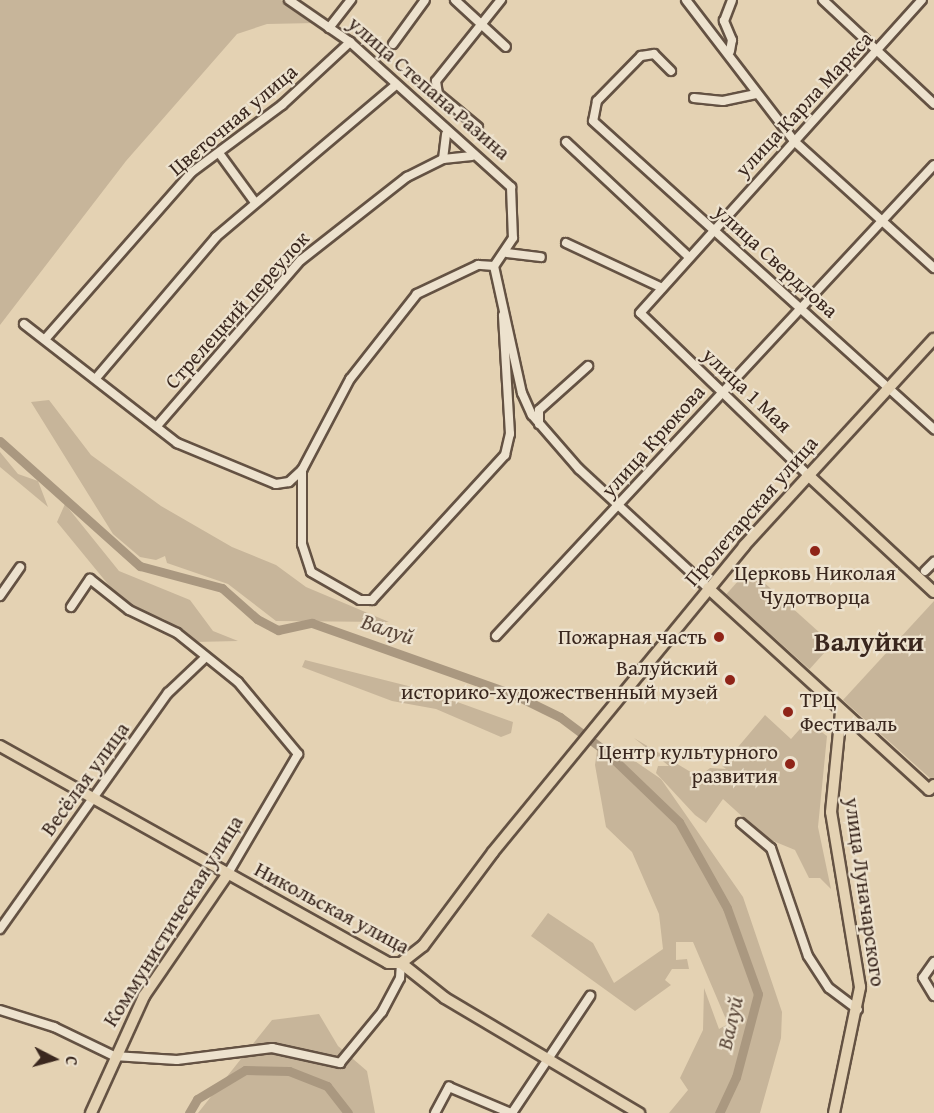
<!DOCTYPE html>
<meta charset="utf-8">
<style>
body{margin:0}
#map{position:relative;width:934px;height:1113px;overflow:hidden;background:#e4d2b3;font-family:"Gentium Book Plus",serif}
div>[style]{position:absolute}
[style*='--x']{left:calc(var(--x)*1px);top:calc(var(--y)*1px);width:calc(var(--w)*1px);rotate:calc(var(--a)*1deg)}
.green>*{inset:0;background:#c7b59a;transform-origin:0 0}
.river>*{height:9px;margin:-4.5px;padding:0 4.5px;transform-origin:4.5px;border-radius:4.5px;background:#aa9880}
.roads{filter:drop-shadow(2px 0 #645243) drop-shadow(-2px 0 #645243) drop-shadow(0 2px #645243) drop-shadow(0 -2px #645243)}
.minor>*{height:8px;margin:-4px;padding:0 4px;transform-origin:4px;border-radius:4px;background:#ede2ce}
.major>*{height:10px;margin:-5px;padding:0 5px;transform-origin:5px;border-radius:5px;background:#e4d2b3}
.dots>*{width:16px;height:16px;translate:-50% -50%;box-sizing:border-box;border:3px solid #ede2ce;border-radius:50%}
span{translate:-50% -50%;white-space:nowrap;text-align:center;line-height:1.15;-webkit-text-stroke:4.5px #ede2ce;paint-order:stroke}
.street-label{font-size:21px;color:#3a271e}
.poi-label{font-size:21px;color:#3a271e}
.right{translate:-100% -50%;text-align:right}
.left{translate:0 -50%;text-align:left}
.water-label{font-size:22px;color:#5c493b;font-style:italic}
.district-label{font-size:27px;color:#3a271e;font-weight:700}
.north{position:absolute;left:24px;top:1029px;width:60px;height:60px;-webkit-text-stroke:4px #ede2ce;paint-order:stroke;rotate:96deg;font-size:16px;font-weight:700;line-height:24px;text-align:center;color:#3a271e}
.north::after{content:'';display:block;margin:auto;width:21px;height:27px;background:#3a271e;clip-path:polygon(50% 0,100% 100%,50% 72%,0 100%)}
</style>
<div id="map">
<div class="green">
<div style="clip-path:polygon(0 0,281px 0,315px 23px,267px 24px,237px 34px,126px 161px,0 325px)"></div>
<div style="clip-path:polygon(49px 400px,91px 455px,161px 506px,232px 547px,276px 565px,306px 587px,389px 622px,276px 621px,228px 584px,167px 563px,165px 556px,156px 560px,140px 557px,113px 534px,31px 402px)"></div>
<div style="clip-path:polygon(0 452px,18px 474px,38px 481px,48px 507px,0 467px)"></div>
<div style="clip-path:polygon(65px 504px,119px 571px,190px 600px,213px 631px,238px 641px,195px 642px,164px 619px,125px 605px,57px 522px)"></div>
<div style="left:749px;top:569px;width:112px;height:34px;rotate:42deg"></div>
<div style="clip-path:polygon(934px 601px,934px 778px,932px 780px,843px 700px)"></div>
<div style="clip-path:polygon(305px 660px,424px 690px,513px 722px,511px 733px,501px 737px,436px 709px,392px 701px,302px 667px)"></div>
<div style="clip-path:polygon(765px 715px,791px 739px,807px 721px,827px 736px,818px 827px,831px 889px,820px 878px,809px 878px,795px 850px,766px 838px,723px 799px,706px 823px,695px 815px,656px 773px,658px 766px,669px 766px,634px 738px,699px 777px,710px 768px,726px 769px,722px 766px)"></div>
<div style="clip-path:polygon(610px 744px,661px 779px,743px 897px,782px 1012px,781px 1038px,760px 1113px,669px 1113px,688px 1090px,680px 1078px,703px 1030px,704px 988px,719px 1029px,728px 1024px,693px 942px,676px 942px,676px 960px,687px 959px,689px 969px,672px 969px,665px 980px,671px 985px,635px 1011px,531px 936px,548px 913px,593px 943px,614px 983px,663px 949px,659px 914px,632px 852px,606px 827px,595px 765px,597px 751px)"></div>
<div style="clip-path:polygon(319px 1014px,338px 1046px,367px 1071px,375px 1113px,198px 1113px,272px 1020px)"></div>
</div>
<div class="river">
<div style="--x:0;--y:441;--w:188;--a:41.8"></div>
<div style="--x:140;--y:566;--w:85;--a:15"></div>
<div style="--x:222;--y:588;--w:47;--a:41.5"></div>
<div style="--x:257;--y:619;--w:24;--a:28"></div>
<div style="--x:278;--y:630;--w:35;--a:-12"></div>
<div style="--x:312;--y:623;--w:213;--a:19.5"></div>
<div style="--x:513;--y:694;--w:52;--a:26.1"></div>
<div style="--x:560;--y:717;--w:55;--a:36.9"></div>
<div style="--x:604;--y:750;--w:104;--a:43.8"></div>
<div style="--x:679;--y:822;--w:98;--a:60.8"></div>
<div style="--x:727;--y:908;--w:91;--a:70.2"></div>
<div style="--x:758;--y:994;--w:86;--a:104.8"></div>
<div style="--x:736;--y:1077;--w:40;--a:115"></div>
<div style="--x:189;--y:1113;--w:16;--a:-60"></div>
<div style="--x:197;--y:1099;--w:56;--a:-31.1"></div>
<div style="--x:245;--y:1070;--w:44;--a:1.3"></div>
<div style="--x:289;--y:1071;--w:41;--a:21.5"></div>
<div style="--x:327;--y:1086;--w:34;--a:52"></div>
</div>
<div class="roads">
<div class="minor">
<div style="--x:289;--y:0;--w:74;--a:34.5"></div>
<div style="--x:350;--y:42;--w:217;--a:42"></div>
<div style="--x:511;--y:187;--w:51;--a:87.8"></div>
<div style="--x:513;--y:238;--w:34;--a:124"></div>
<div style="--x:494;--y:266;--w:130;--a:77.6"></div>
<div style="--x:522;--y:393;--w:24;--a:66"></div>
<div style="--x:532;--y:415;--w:72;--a:49"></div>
<div style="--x:579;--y:469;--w:176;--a:42.7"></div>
<div style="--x:455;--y:0;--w:69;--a:42.7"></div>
<div style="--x:686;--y:0;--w:178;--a:52.5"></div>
<div style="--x:794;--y:141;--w:189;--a:42.2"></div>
<div style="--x:823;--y:0;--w:152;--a:43.1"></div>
<div style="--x:329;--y:28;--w:36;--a:-52"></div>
<div style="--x:393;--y:44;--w:54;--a:-54"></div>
<div style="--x:730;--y:51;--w:11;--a:-80"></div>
<div style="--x:732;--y:40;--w:21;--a:-113"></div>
<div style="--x:724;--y:21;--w:22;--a:-69"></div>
<div style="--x:671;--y:71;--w:24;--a:-135"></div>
<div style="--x:654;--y:54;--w:13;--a:171"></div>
<div style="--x:641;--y:56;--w:63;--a:134.4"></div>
<div style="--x:597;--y:101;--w:20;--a:101"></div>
<div style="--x:593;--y:121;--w:460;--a:42.1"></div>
<div style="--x:694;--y:98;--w:29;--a:6"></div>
<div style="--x:723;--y:101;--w:35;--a:-12"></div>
<div style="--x:478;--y:127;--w:52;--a:-140.5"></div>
<div style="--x:438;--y:94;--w:13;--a:-99"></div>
<div style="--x:436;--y:81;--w:104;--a:-51.3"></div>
<div style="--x:566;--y:142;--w:167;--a:43.1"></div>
<div style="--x:219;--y:153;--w:59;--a:53.9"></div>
<div style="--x:443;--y:159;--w:25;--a:-83"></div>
<div style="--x:566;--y:243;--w:106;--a:25.1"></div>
<div style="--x:507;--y:253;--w:34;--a:7"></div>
<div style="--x:494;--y:266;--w:16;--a:-176"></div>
<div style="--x:478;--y:265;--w:68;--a:154.6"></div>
<div style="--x:417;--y:294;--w:108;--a:128.2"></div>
<div style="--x:350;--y:379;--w:103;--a:117.8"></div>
<div style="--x:302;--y:470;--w:74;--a:90"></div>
<div style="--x:302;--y:544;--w:29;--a:72"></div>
<div style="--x:311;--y:572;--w:56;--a:29.7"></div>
<div style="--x:360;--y:600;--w:12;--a:0"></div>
<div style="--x:372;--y:600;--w:197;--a:-47.5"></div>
<div style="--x:505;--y:455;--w:22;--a:-77"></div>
<div style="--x:510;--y:434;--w:119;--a:-93.4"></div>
<div style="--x:24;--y:324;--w:194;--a:37.9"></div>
<div style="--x:177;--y:443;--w:107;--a:22.5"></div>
<div style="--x:276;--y:484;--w:13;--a:-9"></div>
<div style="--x:289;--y:482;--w:18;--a:-43"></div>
<div style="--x:47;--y:337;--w:220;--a:-48.7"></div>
<div style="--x:192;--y:172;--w:112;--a:-36.7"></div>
<div style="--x:282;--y:105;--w:93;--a:-42.8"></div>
<div style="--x:97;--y:377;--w:184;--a:-49.6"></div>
<div style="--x:216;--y:237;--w:236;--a:-40.2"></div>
<div style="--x:539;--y:424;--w:14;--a:-90"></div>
<div style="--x:539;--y:410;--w:66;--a:-41.9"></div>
<div style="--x:157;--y:426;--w:220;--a:-49.1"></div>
<div style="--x:301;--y:260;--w:135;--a:-38.1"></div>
<div style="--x:407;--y:177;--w:40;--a:-26.6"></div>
<div style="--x:443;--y:159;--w:29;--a:-6"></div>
<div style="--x:808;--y:475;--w:233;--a:-136"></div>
<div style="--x:640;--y:313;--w:421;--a:-48"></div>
<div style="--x:925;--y:571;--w:13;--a:-45"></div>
<div style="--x:0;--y:596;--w:35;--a:-55"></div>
<div style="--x:71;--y:607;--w:34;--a:-56"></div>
<div style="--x:90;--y:579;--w:50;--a:38.5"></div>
<div style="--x:129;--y:610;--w:53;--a:25.6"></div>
<div style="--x:177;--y:633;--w:78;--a:38.8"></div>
<div style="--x:238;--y:682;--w:94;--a:50.2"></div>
<div style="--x:298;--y:754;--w:140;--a:120.4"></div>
<div style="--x:496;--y:636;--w:643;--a:-47.08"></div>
<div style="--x:741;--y:823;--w:39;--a:40"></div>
<div style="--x:771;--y:848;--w:114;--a:71.1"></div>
<div style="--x:808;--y:956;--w:38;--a:57"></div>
<div style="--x:829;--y:988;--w:36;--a:37"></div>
<div style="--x:0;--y:929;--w:290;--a:-54.6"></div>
<div style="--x:168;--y:693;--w:52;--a:-43.5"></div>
<div style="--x:934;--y:962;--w:19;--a:125"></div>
<div style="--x:923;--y:978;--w:21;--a:59"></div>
<div style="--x:0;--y:1010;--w:57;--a:17.5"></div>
<div style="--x:54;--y:1027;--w:67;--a:25.8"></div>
<div style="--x:114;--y:1056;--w:63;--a:3.6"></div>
<div style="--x:177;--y:1060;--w:96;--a:-7.2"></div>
<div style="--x:272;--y:1048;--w:70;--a:12.4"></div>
<div style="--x:340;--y:1063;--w:66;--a:-50.5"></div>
<div style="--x:382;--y:1012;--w:38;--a:-62"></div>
<div style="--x:400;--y:978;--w:15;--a:-86"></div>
<div style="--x:435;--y:1113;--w:30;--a:-62"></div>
<div style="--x:449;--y:1087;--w:67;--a:22.8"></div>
<div style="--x:512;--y:1113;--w:141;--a:-56.3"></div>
</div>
<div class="major">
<div style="--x:808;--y:475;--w:172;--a:42.9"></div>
<div style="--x:708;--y:588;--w:299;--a:42.4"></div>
<div style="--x:929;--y:790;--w:7;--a:-45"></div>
<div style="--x:0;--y:746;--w:445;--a:29.2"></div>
<div style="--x:388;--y:963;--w:13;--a:0"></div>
<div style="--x:401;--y:963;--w:56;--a:38.5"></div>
<div style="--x:445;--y:998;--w:226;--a:30.7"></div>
<div style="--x:401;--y:963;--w:28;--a:-38"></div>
<div style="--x:423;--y:946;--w:117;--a:-53.3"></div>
<div style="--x:493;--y:852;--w:396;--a:-50.6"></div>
<div style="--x:744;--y:546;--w:281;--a:-47.5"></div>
<div style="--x:91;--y:1113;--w:128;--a:-65.6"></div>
<div style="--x:144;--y:996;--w:147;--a:-55.6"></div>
<div style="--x:834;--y:1113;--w:129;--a:-78.3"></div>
<div style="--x:860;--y:987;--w:177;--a:-99.4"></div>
<div style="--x:831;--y:812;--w:101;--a:-84.3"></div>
</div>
</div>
<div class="dots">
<div style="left:815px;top:551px;background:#8f2418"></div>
<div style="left:719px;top:637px;background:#8f2418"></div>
<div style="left:730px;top:680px;background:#8f2418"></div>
<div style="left:788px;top:712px;background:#8f2418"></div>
<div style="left:790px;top:764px;background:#8f2418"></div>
</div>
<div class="street-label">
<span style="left:429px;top:88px;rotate:41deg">улица Степана Разина</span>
<span style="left:804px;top:104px;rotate:-47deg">улица Карла Маркса</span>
<span style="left:233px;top:120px;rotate:-40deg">Цветочная улица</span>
<span style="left:776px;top:261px;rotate:42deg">улица Свердлова</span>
<span style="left:237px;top:310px;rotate:-48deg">Стрелецкий переулок</span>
<span style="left:747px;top:390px;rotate:43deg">улица 1 Мая</span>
<span style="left:653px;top:441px;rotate:-48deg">улица Крюкова</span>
<span style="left:751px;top:511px;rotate:-49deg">Пролетарская улица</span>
<span style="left:85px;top:779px;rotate:-54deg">Весёлая улица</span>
<span style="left:865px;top:892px;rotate:82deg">улица Луначарского</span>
<span style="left:332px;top:908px;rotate:28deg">Никольская улица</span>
<span style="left:173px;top:921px;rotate:-58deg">Коммунистическая улица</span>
</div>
<div class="poi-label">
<span style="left:815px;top:585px">Церковь Николая<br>Чудотворца</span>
<span class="right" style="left:707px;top:637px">Пожарная часть</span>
<span class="right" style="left:718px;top:680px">Валуйский<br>историко-художественный музей</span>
<span class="left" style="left:800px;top:712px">ТРЦ<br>Фестиваль</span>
<span class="right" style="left:778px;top:764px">Центр культурного<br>развития</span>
</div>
<div class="water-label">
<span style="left:388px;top:629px;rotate:19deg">Валуй</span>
<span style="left:730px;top:1023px;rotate:-77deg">Валуй</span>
</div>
<div class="district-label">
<span style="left:869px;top:642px">Валуйки</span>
</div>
<div class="north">С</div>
</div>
